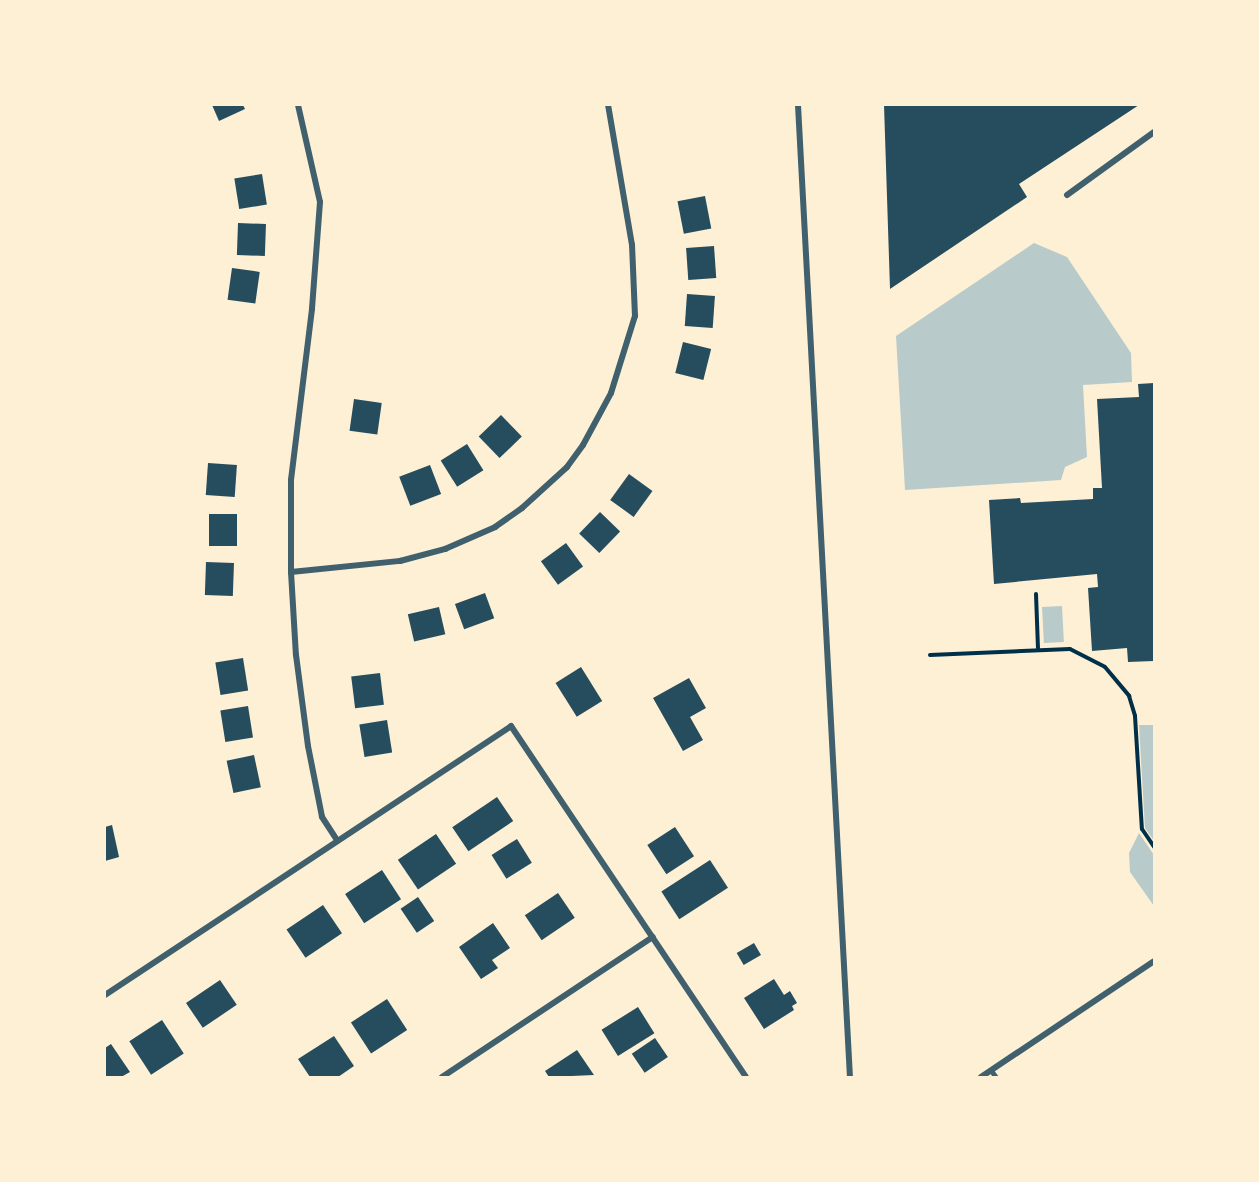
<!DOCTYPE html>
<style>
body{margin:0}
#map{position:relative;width:1259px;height:1182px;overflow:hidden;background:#fdf0d5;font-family:Manrope,sans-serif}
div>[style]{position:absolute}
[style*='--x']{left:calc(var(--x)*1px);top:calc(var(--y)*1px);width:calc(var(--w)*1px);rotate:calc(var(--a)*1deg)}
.green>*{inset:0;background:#b9caca;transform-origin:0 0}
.building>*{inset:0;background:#264d5e;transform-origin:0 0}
.path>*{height:4px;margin:-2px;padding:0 2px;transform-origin:2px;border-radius:2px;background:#003049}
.service>*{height:4.5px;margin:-2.25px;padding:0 2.25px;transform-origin:2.25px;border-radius:2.25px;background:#3f606c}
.minor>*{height:6px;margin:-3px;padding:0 3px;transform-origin:3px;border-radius:3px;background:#3f606c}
span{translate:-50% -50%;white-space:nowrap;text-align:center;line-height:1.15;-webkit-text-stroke:6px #fdf0d5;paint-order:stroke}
.frame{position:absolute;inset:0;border:106px solid #fdf0d5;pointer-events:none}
</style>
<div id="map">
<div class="green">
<div style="clip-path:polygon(1034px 243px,1067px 257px,1131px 353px,1132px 382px,1083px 385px,1087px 457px,1065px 467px,1061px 480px,905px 490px,896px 336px)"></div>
<div style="left:1062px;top:606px;width:36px;height:20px;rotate:87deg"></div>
<div style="clip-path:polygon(1139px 725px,1154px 725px,1154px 841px,1145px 828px)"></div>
<div style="clip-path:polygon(1139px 833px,1154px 855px,1154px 906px,1130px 872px,1129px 853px)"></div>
</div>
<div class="building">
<div style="clip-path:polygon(212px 105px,243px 105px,245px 109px,219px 121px)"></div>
<div style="clip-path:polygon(884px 105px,1139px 105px,1019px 184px,1027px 197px,890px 289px)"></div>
<div style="left:262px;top:174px;width:31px;height:28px;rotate:81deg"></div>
<div style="left:705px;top:196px;width:33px;height:28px;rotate:79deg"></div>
<div style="left:238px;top:223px;width:28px;height:32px;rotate:2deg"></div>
<div style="left:714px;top:246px;width:32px;height:28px;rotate:86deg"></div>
<div style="left:232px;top:268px;width:28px;height:32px;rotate:8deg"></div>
<div style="left:687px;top:294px;width:28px;height:32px;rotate:4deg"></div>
<div style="left:683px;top:342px;width:29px;height:32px;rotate:14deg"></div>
<div style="clip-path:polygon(1154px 383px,1154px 661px,1128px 662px,1127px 648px,1092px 651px,1088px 588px,1098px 587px,1097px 574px,994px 584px,989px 500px,1020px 498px,1021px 503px,1093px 499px,1093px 488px,1102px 488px,1097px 399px,1139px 397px,1138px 384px)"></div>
<div style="left:354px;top:399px;width:28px;height:32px;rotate:8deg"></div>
<div style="left:501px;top:415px;width:30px;height:31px;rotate:46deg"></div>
<div style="left:467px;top:444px;width:31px;height:31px;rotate:58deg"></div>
<div style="left:208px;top:463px;width:29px;height:32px;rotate:4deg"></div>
<div style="left:430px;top:465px;width:31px;height:33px;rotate:69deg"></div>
<div style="left:629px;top:474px;width:29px;height:32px;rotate:36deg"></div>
<div style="left:600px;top:512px;width:28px;height:30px;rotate:44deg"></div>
<div style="left:209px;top:514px;width:28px;height:32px"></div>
<div style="left:566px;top:543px;width:29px;height:31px;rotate:54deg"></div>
<div style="left:206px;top:562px;width:28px;height:33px;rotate:2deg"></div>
<div style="left:485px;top:593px;width:27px;height:32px;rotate:70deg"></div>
<div style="left:439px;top:607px;width:28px;height:32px;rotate:77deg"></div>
<div style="left:243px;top:658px;width:33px;height:28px;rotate:81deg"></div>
<div style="left:581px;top:667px;width:40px;height:30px;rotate:58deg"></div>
<div style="left:380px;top:673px;width:32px;height:29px;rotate:83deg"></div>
<div style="clip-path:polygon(689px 678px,706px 708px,690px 717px,703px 740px,683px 751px,653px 698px)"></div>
<div style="left:248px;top:706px;width:32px;height:28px;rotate:81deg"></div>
<div style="left:387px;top:720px;width:33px;height:28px;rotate:81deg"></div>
<div style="left:254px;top:755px;width:33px;height:28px;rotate:78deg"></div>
<div style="left:497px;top:797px;width:29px;height:54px;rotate:56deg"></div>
<div style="clip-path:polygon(112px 825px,119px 857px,105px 861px,105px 827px)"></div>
<div style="left:675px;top:827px;width:35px;height:33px;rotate:57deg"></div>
<div style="left:436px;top:834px;width:36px;height:46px;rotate:56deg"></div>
<div style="left:517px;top:839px;width:28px;height:30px;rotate:58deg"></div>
<div style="left:710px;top:860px;width:33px;height:58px;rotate:57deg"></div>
<div style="left:382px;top:870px;width:35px;height:44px;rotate:57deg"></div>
<div style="left:558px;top:893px;width:30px;height:40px;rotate:56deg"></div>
<div style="left:418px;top:897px;width:29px;height:21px;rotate:56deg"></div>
<div style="left:323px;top:905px;width:34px;height:44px;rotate:56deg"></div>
<div style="clip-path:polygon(493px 923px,510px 948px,492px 960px,498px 968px,481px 979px,459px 947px)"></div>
<div style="left:754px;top:943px;width:14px;height:20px;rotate:60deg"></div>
<div style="clip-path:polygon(774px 979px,784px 995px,790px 991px,797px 1003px,792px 1006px,794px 1010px,764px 1029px,744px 998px)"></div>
<div style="left:220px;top:980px;width:30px;height:41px;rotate:56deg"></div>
<div style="left:387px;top:999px;width:37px;height:43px;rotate:57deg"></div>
<div style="left:638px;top:1007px;width:31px;height:43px;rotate:58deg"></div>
<div style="left:162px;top:1020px;width:40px;height:39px;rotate:57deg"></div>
<div style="clip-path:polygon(334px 1036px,354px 1066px,338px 1077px,310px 1077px,298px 1059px)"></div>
<div style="left:655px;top:1038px;width:23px;height:28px;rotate:56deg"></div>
<div style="clip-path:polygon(111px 1044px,130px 1072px,121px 1077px,105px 1077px,105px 1048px)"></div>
<div style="clip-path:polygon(577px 1050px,594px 1075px,549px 1077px,545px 1071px)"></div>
</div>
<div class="path">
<div style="--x:1036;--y:594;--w:54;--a:87.9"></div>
<div style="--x:930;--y:655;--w:140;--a:-2.5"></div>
<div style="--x:1070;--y:649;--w:39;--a:27"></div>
<div style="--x:1105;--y:667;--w:38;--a:50"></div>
<div style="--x:1129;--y:696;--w:21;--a:73"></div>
<div style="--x:1135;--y:716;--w:113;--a:86.5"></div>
<div style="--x:1142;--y:829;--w:22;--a:56"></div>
</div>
<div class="service">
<div style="--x:991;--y:1070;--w:9;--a:54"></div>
</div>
<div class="minor">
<div style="--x:298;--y:105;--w:99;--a:77.2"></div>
<div style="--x:320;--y:202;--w:107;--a:94.3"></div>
<div style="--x:312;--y:309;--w:172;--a:97"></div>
<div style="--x:291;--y:480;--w:92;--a:90"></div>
<div style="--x:291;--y:572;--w:83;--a:86.6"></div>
<div style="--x:296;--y:655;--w:92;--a:82.5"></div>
<div style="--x:308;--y:746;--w:72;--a:78.8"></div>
<div style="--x:322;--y:817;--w:27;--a:57"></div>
<div style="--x:798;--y:105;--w:973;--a:86.94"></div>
<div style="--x:1067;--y:195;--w:107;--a:-35.9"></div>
<div style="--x:291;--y:572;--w:110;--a:-5.8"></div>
<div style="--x:400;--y:561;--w:47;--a:-14.9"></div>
<div style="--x:445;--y:549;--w:55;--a:-23.7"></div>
<div style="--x:495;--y:527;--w:33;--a:-35"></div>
<div style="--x:522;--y:508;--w:61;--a:-42.3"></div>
<div style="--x:567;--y:467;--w:27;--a:-54"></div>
<div style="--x:583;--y:445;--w:59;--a:-61.7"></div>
<div style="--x:611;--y:393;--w:81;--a:-72.7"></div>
<div style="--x:635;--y:316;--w:71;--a:-92.4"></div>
<div style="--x:632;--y:245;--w:142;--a:-99.7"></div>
<div style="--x:105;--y:995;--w:487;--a:-33.5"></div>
<div style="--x:511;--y:726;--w:422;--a:56.2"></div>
<div style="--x:442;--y:1077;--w:253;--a:-33.6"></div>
<div style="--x:981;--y:1077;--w:208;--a:-33.8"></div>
</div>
<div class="frame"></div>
</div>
